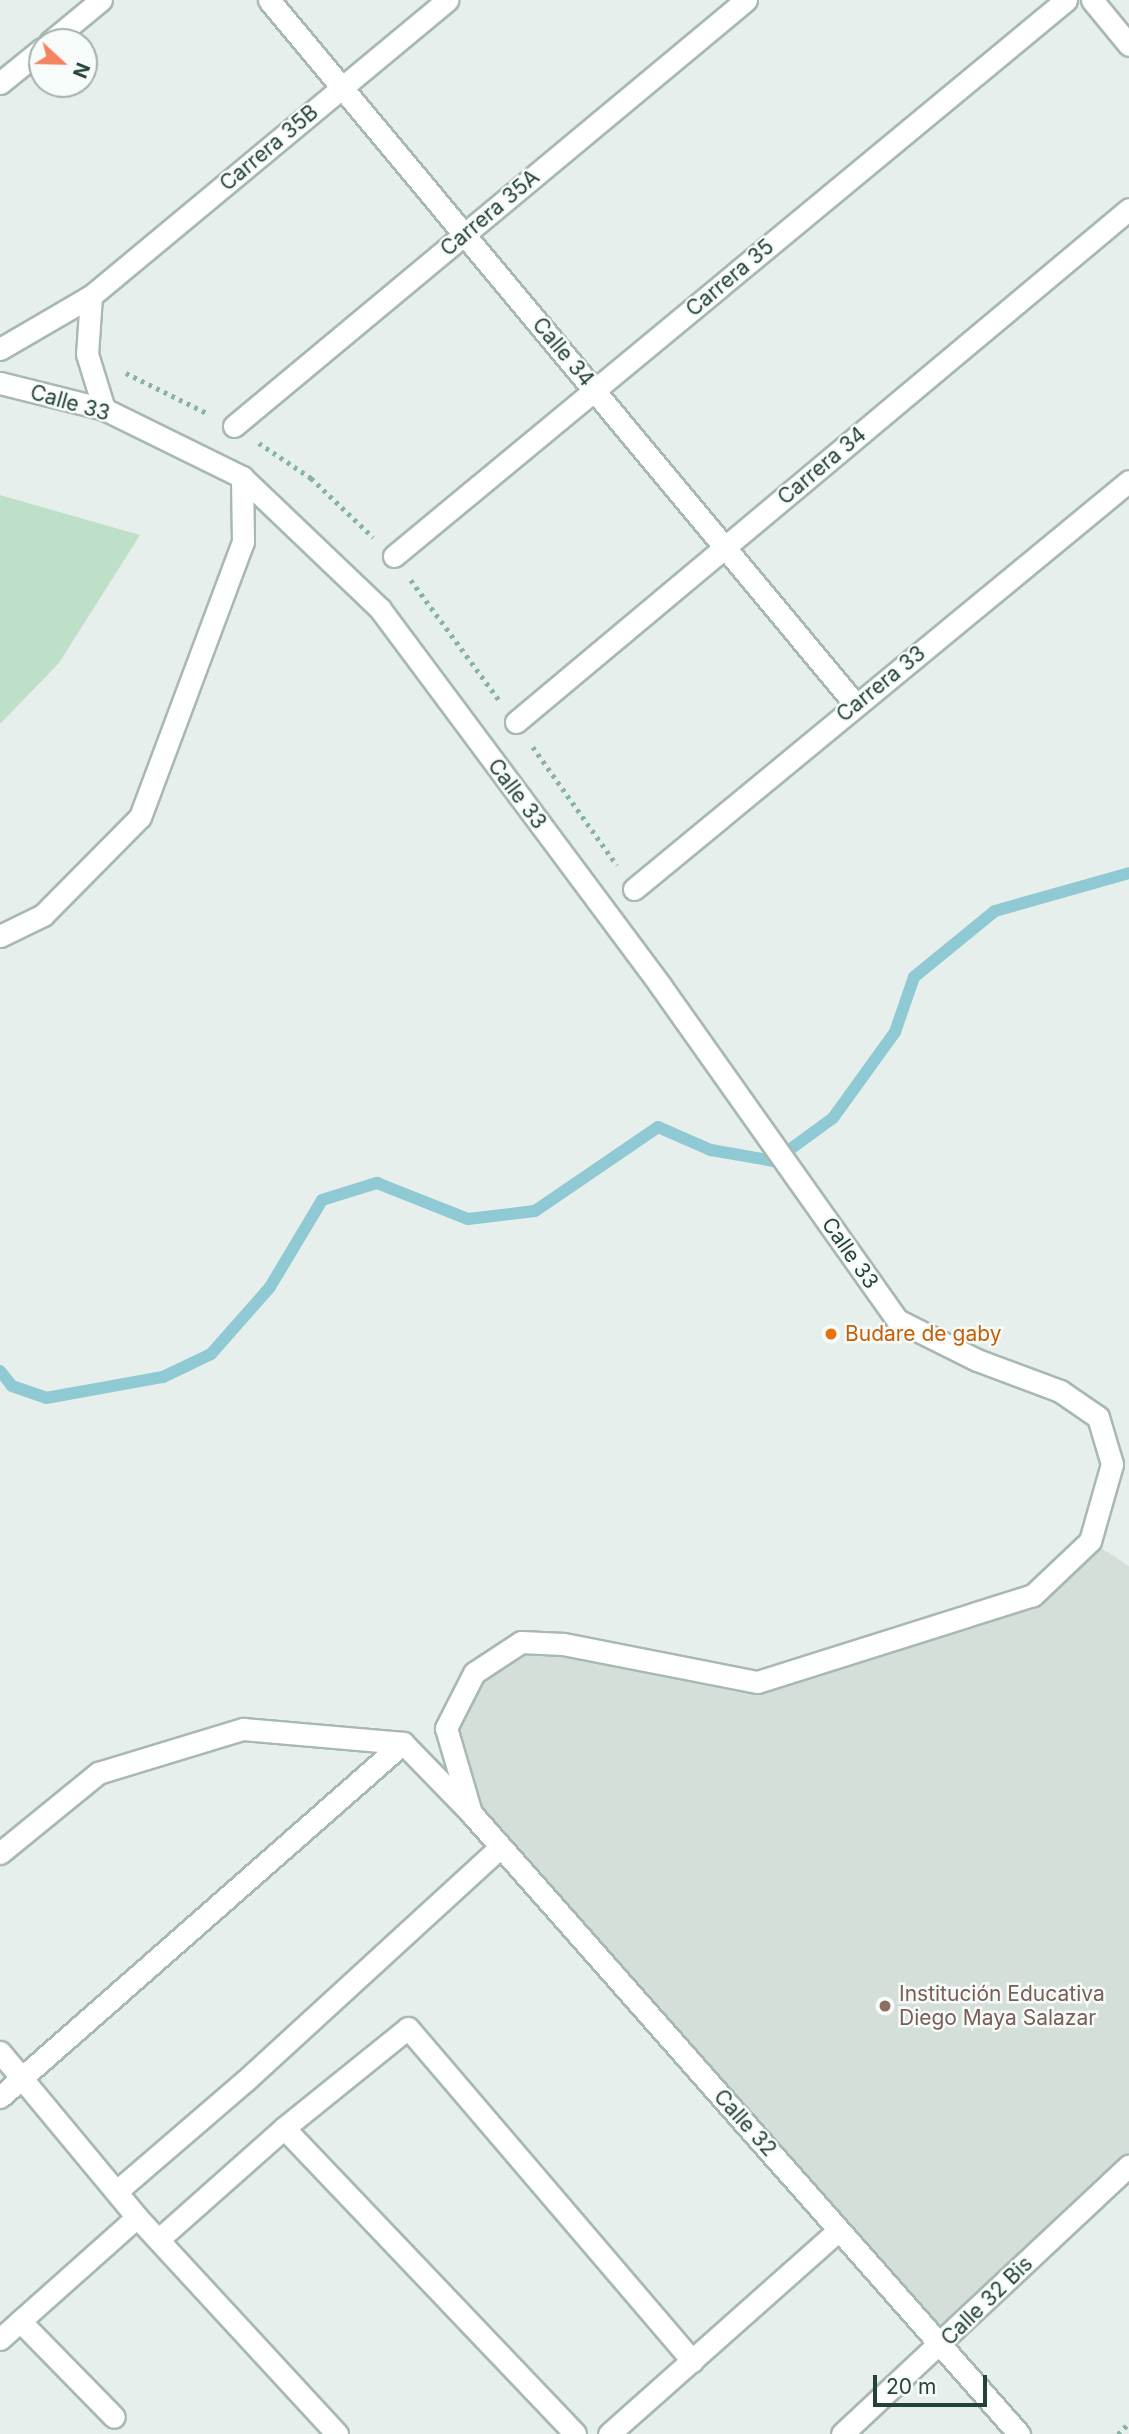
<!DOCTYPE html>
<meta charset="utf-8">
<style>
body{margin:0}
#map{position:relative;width:1129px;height:2434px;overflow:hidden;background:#e6efeb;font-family:Inter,sans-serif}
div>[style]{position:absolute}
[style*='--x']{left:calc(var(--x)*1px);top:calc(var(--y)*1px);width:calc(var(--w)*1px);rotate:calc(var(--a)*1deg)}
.built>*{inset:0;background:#d4dfda}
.green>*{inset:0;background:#bfe0c8}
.stream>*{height:12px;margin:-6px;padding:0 6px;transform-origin:6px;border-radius:6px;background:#8ec9d4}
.path>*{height:4.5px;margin-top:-2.25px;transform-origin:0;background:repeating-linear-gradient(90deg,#86b3a5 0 3.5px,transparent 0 8.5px)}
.roads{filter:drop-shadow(2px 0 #a8b8b2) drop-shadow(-2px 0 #a8b8b2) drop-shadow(0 2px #a8b8b2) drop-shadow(0 -2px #a8b8b2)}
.minor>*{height:21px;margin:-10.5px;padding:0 10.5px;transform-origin:10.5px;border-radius:10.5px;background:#fff}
.dots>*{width:19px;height:19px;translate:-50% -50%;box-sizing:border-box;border:4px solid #f7fbf9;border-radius:50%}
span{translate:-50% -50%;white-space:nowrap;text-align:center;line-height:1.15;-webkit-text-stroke:5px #f7fbf9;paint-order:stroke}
.street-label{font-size:21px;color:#24423a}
.food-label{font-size:21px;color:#c56008}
.left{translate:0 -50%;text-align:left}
.education-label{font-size:21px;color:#785e54}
.north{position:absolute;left:28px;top:28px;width:70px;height:70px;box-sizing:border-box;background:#f7fbf9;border:2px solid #a3b1ad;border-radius:50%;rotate:112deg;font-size:19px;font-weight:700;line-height:28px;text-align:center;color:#24423a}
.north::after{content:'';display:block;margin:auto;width:24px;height:32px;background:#f4845f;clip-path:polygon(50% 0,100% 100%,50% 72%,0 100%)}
.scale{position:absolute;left:873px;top:2375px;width:114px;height:32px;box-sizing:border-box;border:4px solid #24423a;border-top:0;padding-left:9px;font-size:21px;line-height:24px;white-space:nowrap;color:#24423a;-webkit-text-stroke:5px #f7fbf9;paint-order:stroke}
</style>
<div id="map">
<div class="built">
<div style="clip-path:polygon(1090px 1541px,1129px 1566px,1129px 2165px,941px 2345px,471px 1813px,446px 1728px,474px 1673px,521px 1642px,757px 1682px,1032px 1595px)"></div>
</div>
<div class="green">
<div style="clip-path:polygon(0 495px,140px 535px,59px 663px,0 724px)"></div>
</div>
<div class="stream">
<div style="--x:0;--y:1371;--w:19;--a:51"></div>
<div style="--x:12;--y:1386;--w:36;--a:19"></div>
<div style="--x:46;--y:1398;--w:119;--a:-10.2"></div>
<div style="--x:163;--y:1377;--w:53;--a:-25.6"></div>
<div style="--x:211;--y:1354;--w:89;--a:-48.6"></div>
<div style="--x:270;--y:1287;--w:101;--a:-59.1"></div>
<div style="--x:322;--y:1200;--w:58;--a:-17.2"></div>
<div style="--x:377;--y:1183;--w:98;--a:21.6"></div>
<div style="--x:468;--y:1219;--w:67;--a:-6.8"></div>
<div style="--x:535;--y:1211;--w:149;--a:-34.3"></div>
<div style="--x:658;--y:1127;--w:58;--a:23.5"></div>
<div style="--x:711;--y:1150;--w:64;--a:9.9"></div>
<div style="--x:774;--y:1161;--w:73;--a:-36.1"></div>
<div style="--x:833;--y:1118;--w:106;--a:-54.2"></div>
<div style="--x:895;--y:1032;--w:58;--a:-70.9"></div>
<div style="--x:914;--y:977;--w:104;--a:-39.2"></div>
<div style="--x:995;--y:911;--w:139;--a:-15.8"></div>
</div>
<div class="path">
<div style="--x:126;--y:373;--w:93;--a:26.3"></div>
<div style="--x:259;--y:443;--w:63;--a:33.9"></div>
<div style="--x:311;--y:478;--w:86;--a:43.6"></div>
<div style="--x:411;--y:580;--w:149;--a:53.7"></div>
<div style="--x:533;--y:747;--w:145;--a:54.6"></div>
<div style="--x:1118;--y:2434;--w:16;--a:-45"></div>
</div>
<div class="roads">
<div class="minor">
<div style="--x:269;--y:0;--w:917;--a:50.22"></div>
<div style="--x:1092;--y:0;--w:58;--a:50.6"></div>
<div style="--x:50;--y:42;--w:66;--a:-39.5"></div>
<div style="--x:0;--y:83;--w:54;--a:-39"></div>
<div style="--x:91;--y:296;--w:58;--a:93.9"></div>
<div style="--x:87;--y:354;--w:58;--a:72.8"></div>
<div style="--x:0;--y:349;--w:105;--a:-30.2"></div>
<div style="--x:91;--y:296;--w:463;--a:-39.7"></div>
<div style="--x:0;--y:383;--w:107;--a:14"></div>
<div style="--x:104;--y:409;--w:154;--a:26.2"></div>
<div style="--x:242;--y:477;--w:191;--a:43.7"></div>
<div style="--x:380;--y:609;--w:469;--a:53.3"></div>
<div style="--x:660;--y:985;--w:410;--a:54.7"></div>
<div style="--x:897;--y:1320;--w:89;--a:26.6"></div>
<div style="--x:977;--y:1360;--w:89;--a:20.5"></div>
<div style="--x:1060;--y:1391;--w:46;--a:34.4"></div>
<div style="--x:1098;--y:1417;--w:49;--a:73.4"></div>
<div style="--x:1112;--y:1464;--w:80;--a:105.9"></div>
<div style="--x:1090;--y:1541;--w:79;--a:136.5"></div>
<div style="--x:1033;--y:1595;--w:289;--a:162.5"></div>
<div style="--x:757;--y:1682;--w:198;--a:-168.9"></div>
<div style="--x:563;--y:1644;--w:42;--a:-177.3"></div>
<div style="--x:521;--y:1642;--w:56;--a:146.6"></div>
<div style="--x:474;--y:1673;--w:62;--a:117"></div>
<div style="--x:446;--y:1728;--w:89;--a:73.6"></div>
<div style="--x:234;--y:426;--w:666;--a:-39.76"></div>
<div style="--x:394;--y:556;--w:872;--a:-39.6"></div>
<div style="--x:516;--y:722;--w:799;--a:-39.92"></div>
<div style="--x:634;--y:889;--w:641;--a:-39.5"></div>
<div style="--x:0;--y:936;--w:48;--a:-26"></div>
<div style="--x:43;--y:915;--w:138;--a:-45.3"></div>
<div style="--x:140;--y:817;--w:294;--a:-69.5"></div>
<div style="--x:243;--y:542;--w:65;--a:-90.9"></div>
<div style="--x:0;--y:1853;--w:127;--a:-39.2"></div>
<div style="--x:98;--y:1773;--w:152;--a:-16.9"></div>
<div style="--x:243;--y:1729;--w:161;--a:5"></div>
<div style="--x:403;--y:1743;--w:98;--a:45.8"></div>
<div style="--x:471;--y:1813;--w:828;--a:48.57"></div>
<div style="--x:0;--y:2052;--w:214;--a:50.3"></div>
<div style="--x:137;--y:2217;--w:295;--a:47.3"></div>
<div style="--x:0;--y:2097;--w:536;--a:-41.3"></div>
<div style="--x:284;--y:2128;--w:422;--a:46.4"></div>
<div style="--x:117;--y:2191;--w:169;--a:-40.7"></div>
<div style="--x:245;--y:2081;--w:346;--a:-42.5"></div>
<div style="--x:159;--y:2239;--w:167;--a:-41.6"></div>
<div style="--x:284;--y:2128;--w:159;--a:-38.9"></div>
<div style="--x:408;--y:2028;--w:438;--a:49.5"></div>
<div style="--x:20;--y:2321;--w:134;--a:45.6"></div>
<div style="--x:0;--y:2339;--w:183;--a:-41.7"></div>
<div style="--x:609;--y:2434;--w:307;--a:-41.6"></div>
<div style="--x:842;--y:2434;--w:393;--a:-43.1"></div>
</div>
</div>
<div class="dots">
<div style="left:831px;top:1334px;background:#e8710a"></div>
<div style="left:885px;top:2006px;background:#8d6e63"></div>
</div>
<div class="street-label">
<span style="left:269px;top:148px;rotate:-40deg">Carrera 35B</span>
<span style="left:490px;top:213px;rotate:-40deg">Carrera 35A</span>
<span style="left:730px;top:278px;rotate:-40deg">Carrera 35</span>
<span style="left:563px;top:352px;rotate:50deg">Calle 34</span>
<span style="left:70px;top:403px;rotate:16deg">Calle 33</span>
<span style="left:822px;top:466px;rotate:-40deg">Carrera 34</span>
<span style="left:881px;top:684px;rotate:-39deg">Carrera 33</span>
<span style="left:517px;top:794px;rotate:53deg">Calle 33</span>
<span style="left:850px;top:1253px;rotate:55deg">Calle 33</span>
<span style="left:745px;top:2123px;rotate:48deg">Calle 32</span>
<span style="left:987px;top:2301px;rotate:-44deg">Calle 32 Bis</span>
</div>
<div class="food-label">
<span class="left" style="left:845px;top:1334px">Budare de gaby</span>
</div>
<div class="education-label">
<span class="left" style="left:899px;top:2006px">Institución Educativa<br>Diego Maya Salazar</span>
</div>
<div class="north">N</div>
<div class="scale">20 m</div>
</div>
